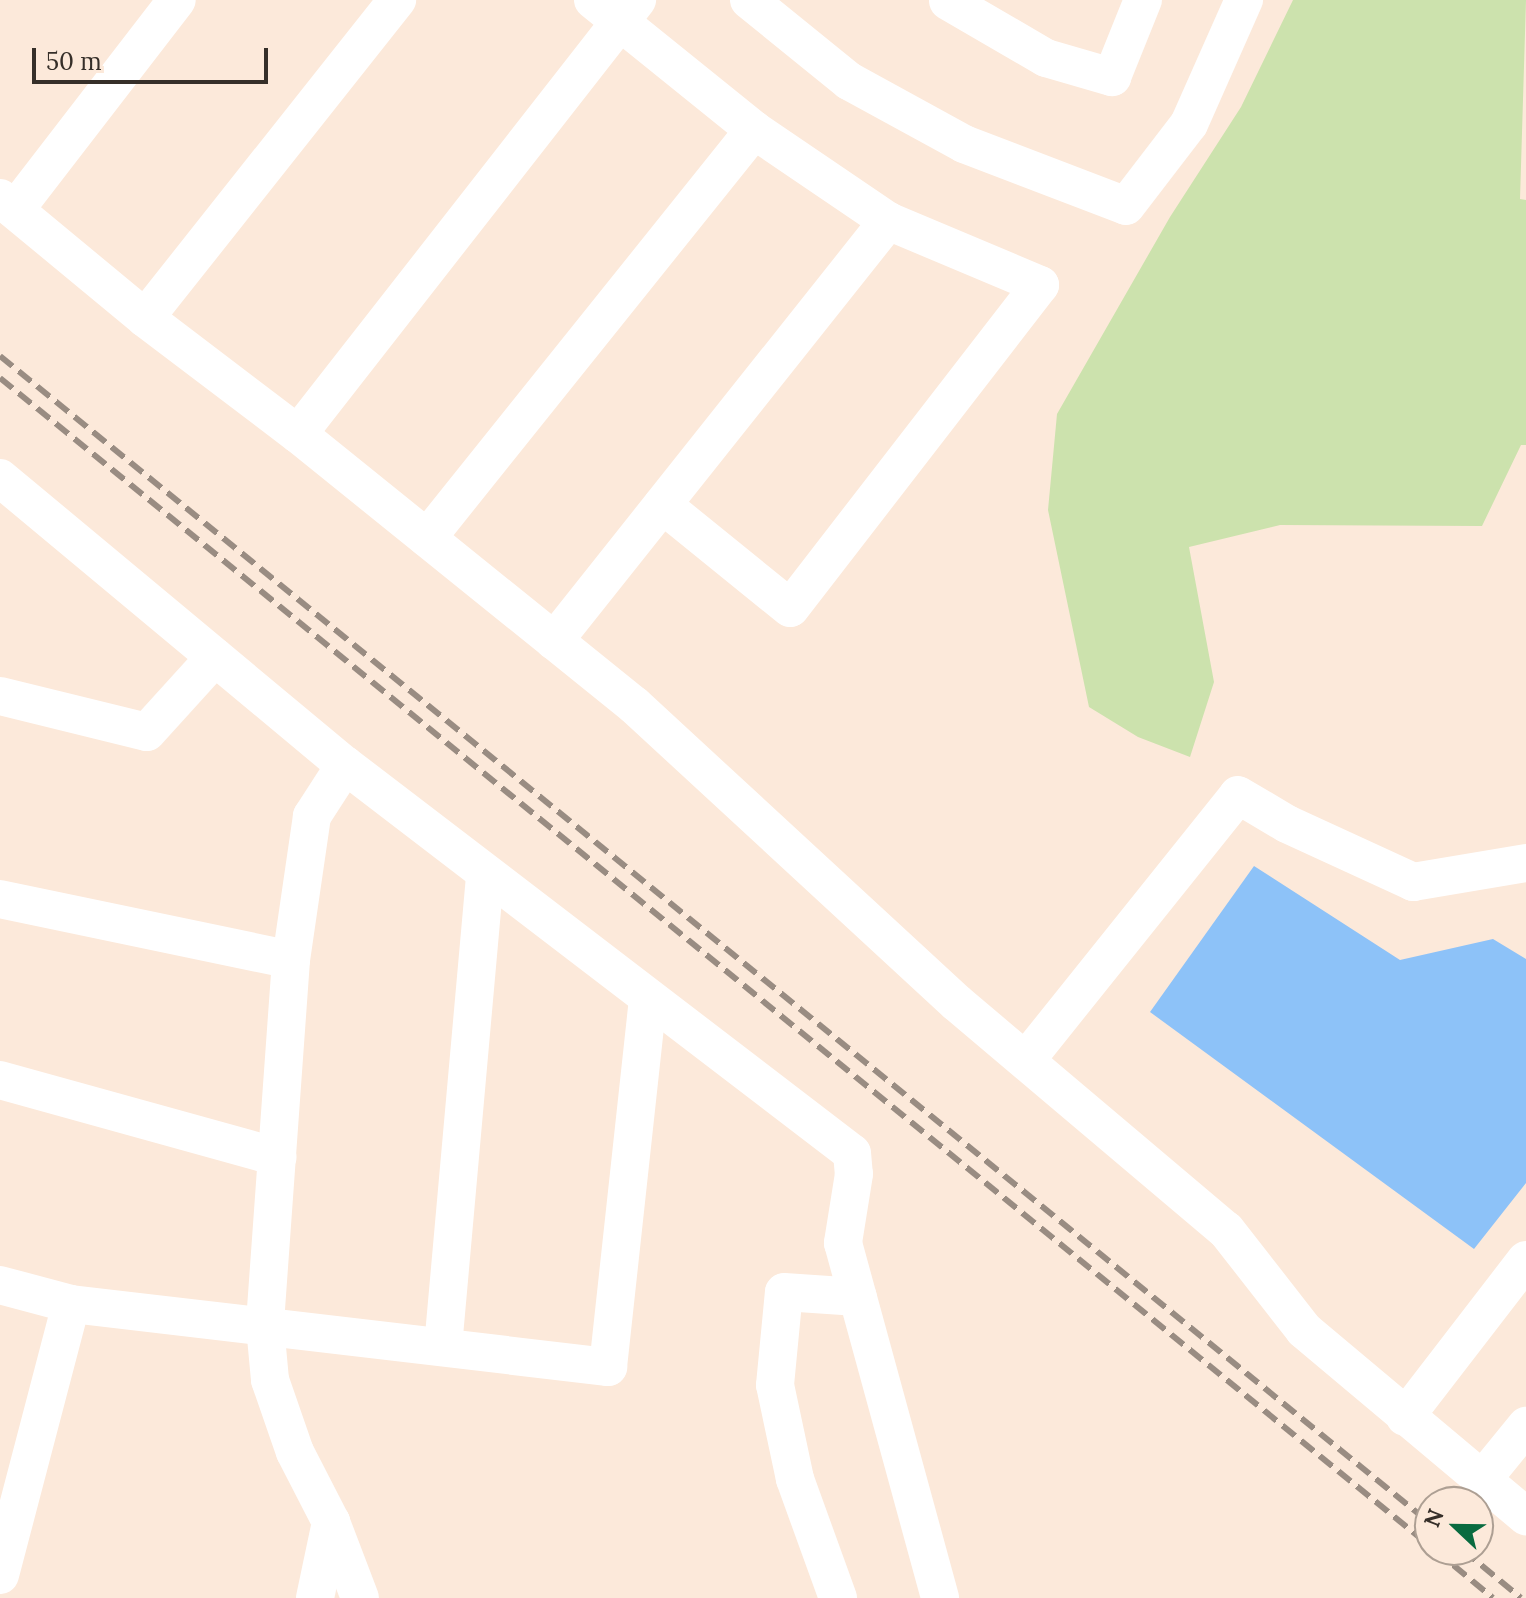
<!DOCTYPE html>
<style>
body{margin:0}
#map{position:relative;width:1526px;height:1598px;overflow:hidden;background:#fce9da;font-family:Lora,serif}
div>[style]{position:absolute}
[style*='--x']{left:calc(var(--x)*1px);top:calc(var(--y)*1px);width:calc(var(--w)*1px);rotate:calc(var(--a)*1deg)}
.green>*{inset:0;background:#cce2ad}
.water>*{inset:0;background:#8dc2f8}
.minor>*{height:38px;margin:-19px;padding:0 19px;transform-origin:19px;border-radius:19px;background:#fff}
.rail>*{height:6px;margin-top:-3px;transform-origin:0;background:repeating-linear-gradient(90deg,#998c82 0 16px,transparent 0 24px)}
span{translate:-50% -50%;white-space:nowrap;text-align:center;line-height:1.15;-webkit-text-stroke:6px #fce9da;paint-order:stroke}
.north{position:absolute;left:1414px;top:1486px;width:80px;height:80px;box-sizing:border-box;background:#fce9da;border:2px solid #ad9f93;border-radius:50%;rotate:292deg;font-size:22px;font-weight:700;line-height:32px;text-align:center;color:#362f29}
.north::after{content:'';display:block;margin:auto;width:28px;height:36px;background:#096b40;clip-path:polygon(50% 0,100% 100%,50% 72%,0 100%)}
.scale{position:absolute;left:32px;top:48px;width:236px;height:36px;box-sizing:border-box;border:4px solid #362f29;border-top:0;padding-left:10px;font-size:24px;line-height:28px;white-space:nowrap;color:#362f29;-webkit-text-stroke:6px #fce9da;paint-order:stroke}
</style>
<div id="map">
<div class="green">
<div style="clip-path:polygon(1293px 0,1526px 0,1520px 199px,1526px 200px,1526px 445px,1521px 445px,1482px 526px,1280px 525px,1189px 547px,1214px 682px,1190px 757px,1138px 737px,1089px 707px,1048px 510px,1057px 414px,1170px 217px,1241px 107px)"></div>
</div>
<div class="water">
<div style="clip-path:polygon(1254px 866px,1400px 960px,1493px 939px,1526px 959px,1526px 1183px,1474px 1249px,1150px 1012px)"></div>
</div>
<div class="minor">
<div style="--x:593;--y:0;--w:207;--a:38.9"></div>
<div style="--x:754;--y:130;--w:162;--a:34.2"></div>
<div style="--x:888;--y:221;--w:165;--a:22.8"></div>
<div style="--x:1040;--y:285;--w:408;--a:127.7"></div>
<div style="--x:790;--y:608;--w:164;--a:-141"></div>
<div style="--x:749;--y:0;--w:129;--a:39"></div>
<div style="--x:849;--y:81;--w:131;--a:28.7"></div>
<div style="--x:964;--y:144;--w:173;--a:20.9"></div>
<div style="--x:1126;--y:206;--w:103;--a:-52.5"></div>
<div style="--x:1189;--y:124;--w:136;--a:-66.1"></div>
<div style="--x:948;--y:1;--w:113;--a:30.2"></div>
<div style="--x:1046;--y:58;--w:69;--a:16.1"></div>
<div style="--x:1112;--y:77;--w:83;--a:-68.1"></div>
<div style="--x:0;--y:198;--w:188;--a:39.6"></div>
<div style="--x:145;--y:318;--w:192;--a:37.2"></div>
<div style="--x:298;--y:434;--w:432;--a:38.9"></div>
<div style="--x:634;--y:705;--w:439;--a:42.7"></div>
<div style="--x:957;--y:1003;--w:352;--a:40.2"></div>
<div style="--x:1226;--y:1230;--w:127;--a:52"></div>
<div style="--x:1304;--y:1330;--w:290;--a:40"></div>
<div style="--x:15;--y:210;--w:265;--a:-52.4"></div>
<div style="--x:145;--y:318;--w:406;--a:-51.6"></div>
<div style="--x:298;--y:434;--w:551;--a:-52.01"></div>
<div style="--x:0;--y:478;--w:449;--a:39.8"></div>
<div style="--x:345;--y:765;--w:638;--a:37.43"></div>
<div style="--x:852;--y:1153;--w:21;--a:85"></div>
<div style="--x:854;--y:1174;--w:70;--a:99.1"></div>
<div style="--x:843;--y:1243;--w:368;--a:74.7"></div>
<div style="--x:427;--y:538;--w:523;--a:-51.29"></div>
<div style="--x:554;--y:641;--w:537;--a:-51.51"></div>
<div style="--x:0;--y:696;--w:151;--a:13.8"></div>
<div style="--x:147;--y:732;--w:101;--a:-47.8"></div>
<div style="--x:345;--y:765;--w:61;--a:122.9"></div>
<div style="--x:312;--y:816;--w:146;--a:98.3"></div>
<div style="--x:291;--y:960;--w:367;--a:94.1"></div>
<div style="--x:265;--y:1326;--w:54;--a:84.7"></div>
<div style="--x:270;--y:1380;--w:76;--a:70.9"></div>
<div style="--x:295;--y:1452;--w:79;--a:62.8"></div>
<div style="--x:331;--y:1522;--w:81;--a:69.1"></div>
<div style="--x:0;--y:899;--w:297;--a:11.8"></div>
<div style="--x:1026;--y:1060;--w:339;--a:-51.3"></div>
<div style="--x:1238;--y:795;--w:57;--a:30.6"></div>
<div style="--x:1287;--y:824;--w:139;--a:24.7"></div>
<div style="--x:1413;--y:882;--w:115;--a:-9.5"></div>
<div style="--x:0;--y:1080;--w:288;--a:15.5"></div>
<div style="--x:0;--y:1285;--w:73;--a:15"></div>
<div style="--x:71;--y:1304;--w:541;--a:6.69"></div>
<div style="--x:608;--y:1367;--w:368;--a:-83.8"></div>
<div style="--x:443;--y:1347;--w:475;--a:-84.9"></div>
<div style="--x:1405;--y:1417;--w:198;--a:-52.4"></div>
<div style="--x:1482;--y:1480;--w:70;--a:-50.8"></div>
<div style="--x:0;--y:1575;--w:280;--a:-75.3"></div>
<div style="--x:315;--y:1598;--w:78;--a:-78.1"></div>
<div style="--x:838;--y:1598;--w:127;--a:-109.9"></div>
<div style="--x:795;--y:1479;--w:96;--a:-102"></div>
<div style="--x:775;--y:1385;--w:93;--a:-84.5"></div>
<div style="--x:784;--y:1292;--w:74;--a:3.9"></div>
</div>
<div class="rail">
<div style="--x:0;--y:356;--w:1846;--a:39.22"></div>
<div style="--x:0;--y:378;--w:1846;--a:39.24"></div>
<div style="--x:1435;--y:1550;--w:75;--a:39.6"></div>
<div style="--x:1463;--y:1550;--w:75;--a:39.6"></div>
</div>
<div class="north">N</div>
<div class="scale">50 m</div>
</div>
